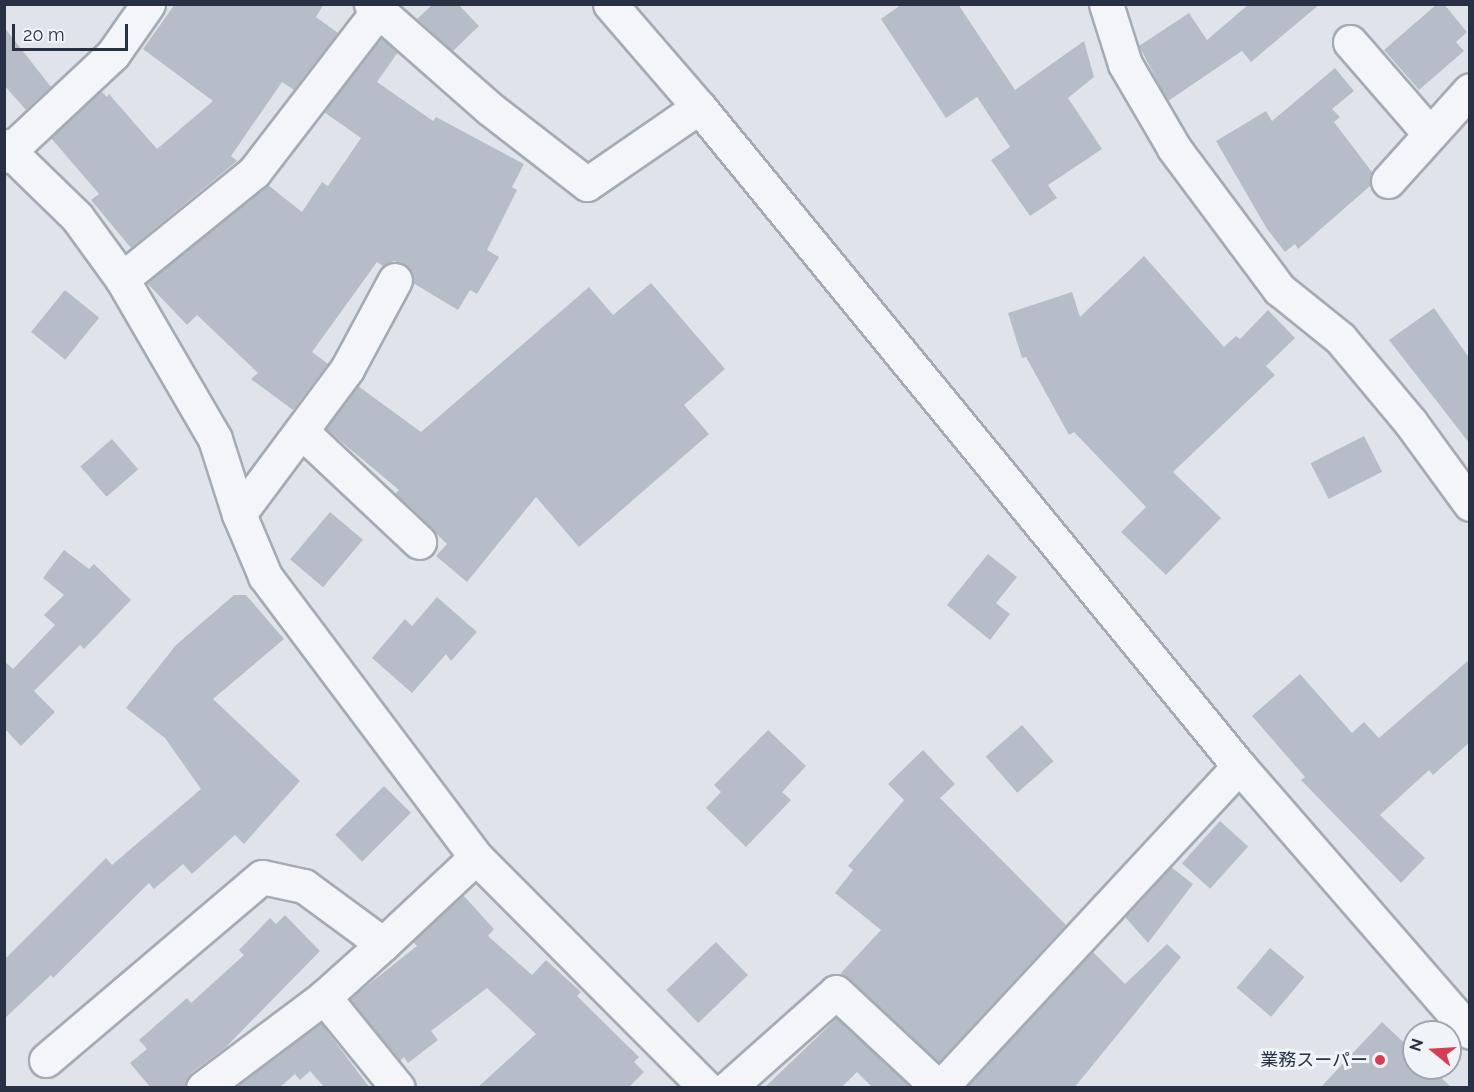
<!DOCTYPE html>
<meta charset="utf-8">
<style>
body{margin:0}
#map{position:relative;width:1474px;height:1092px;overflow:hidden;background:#e0e4ea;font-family:Raleway,"Noto Sans JP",sans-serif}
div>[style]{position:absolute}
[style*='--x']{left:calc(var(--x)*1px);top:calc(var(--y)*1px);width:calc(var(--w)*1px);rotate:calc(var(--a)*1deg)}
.building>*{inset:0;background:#b7bdc8;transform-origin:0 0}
.roads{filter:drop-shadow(2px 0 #a5abb5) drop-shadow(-2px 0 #a5abb5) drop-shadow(0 2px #a5abb5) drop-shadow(0 -2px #a5abb5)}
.minor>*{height:33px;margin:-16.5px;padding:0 16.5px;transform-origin:16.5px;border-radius:16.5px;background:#f3f5f8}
.dots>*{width:16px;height:16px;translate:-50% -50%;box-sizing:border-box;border:3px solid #f0f3f7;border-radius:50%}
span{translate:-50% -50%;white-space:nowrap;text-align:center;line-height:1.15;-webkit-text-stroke:6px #f0f3f7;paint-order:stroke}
.poi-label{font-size:18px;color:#283143}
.right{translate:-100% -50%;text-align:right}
.frame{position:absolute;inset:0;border:6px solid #283143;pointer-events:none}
.north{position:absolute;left:1402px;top:1020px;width:60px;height:60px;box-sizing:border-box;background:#f0f3f7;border:2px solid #a0a5af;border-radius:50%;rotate:288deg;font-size:16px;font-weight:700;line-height:24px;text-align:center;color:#283143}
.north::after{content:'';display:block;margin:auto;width:21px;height:27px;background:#d73d52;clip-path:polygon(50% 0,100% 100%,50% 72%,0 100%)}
.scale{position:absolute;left:12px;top:24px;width:116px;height:27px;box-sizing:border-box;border:3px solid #283143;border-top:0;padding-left:8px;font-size:18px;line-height:21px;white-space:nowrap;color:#283143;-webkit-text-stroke:4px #f0f3f7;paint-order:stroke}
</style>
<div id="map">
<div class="building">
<div style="clip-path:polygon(175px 4px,324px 4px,316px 17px,338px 33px,294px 90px,282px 82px,231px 156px,237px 161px,131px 248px,91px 200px,99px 194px,51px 138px,101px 91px,107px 97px,109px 94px,157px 149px,213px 101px,143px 49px)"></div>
<div style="clip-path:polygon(433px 4px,458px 4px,479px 26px,453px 51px,417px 19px)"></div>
<div style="clip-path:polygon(902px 4px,958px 4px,1015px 90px,1084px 41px,1094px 77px,1068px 98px,1102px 149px,1048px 185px,1057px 198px,1030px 216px,991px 160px,1010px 147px,977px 97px,946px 118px,881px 19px)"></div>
<div style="clip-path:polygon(1249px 4px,1320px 4px,1251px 62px,1242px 51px,1168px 101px,1139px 46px,1189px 13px,1207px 40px)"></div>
<div style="clip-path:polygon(1437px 4px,1444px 4px,1467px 32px,1456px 42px,1464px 51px,1419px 90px,1384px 50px)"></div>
<div style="clip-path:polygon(4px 27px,51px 87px,26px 110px,4px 85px)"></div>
<div style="clip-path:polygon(381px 38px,398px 52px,377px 82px,433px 121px,436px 117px,524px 164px,512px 187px,517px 190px,487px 250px,499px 257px,477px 294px,470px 290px,458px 310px,413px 283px,411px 271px,404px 264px,394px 261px,383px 266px,377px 262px,312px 352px,328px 364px,293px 410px,251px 379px,258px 373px,197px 315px,187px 325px,147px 283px,268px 185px,302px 212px,322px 182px,328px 186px,361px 138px,324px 112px)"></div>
<div style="clip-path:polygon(1335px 68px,1354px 91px,1332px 109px,1340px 117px,1334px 122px,1372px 172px,1370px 186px,1298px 249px,1295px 244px,1285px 252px,1267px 229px,1216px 141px,1266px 111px,1272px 121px)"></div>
<div style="clip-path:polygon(1144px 256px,1224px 347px,1236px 336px,1240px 339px,1268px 310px,1295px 338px,1266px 366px,1275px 375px,1173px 472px,1221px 518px,1166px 575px,1121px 532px,1146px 507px,1074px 432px,1069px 435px,1026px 357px,1022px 358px,1008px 313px,1072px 292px,1080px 317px)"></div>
<div style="clip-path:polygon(651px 283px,725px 369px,684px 405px,709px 434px,579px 547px,536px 497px,467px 582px,436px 556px,447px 544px,395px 494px,399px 490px,326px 429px,358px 386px,421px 432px,589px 287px,613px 315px)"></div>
<div style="left:65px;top:290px;width:44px;height:54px;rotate:39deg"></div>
<div style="clip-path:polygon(1434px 308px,1470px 359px,1470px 444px,1389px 340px)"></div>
<div style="left:1364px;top:436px;width:40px;height:60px;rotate:63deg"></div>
<div style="left:112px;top:439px;width:40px;height:42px;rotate:49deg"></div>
<div style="left:330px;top:512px;width:43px;height:62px;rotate:40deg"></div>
<div style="clip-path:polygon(64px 550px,89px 569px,94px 564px,131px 600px,84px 649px,80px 645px,34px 691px,55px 712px,21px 746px,4px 728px,4px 661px,13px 669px,55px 625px,44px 615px,64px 595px,43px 578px)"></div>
<div style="clip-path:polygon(988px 554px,1017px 577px,996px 603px,1010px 614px,990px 640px,947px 605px)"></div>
<div style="clip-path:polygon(234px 595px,246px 595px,284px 639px,213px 699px,300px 781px,244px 844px,235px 835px,192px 874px,183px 864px,154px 889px,149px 883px,53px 978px,51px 975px,4px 1019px,4px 960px,106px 858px,112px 865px,201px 789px,165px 738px,126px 708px,176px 645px)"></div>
<div style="clip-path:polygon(437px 597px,477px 632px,451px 661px,446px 654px,412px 693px,372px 658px,405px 619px,412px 626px)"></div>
<div style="clip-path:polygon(1470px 659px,1470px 742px,1433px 775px,1429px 770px,1380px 815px,1425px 858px,1401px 883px,1301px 780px,1305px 777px,1252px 716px,1300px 674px,1352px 733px,1364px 722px,1379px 738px)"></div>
<div style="left:1022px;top:725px;width:48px;height:48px;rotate:49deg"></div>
<div style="clip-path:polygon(768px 730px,806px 766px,782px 792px,791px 800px,746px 847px,706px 808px,721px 792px,714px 785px)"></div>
<div style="clip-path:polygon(923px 750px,955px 784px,940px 798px,1066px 925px,939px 1062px,841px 973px,881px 930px,835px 893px,853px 870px,848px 866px,904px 800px,888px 784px)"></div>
<div style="left:384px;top:786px;width:38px;height:69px;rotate:45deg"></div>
<div style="left:1220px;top:821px;width:38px;height:57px;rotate:42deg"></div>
<div style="clip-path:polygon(1171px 867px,1193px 884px,1148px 943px,1125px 917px)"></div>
<div style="clip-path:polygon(463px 895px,494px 929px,488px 936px,532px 975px,546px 960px,581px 992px,577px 996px,639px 1057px,634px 1062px,644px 1072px,628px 1088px,477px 1088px,536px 1034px,487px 988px,431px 1031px,438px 1040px,408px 1063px,404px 1057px,400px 1061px,350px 999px,417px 946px,413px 942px)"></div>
<div style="clip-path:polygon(285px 915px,320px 951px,225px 1048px,191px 1073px,185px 1088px,151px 1088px,130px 1063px,147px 1049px,139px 1040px,187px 998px,191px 1003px,244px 955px,239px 950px,270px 918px,276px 924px)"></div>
<div style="left:716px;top:942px;width:46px;height:69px;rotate:46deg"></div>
<div style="clip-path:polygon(1167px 944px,1181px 957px,1074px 1088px,966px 1088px,1092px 951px,1125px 984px)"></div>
<div style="left:1270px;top:948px;width:45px;height:52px;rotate:40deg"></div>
<div style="clip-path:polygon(837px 1018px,911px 1088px,873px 1088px,857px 1072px,841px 1088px,764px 1088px)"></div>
<div style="clip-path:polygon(1382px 1022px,1414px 1052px,1414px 1068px,1431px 1068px,1452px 1088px,1320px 1088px)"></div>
<div style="clip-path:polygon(321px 1023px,370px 1088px,325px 1088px,310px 1071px,300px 1080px,295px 1074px,279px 1088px,235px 1088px)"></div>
</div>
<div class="roads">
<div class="minor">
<div style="--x:371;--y:4;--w:157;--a:41.4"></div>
<div style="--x:489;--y:108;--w:124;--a:37.8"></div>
<div style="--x:587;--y:184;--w:136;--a:-34.5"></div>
<div style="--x:610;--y:4;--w:136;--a:49.2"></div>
<div style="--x:699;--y:107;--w:852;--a:50.67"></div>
<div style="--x:1239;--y:766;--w:352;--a:49"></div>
<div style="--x:1106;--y:4;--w:63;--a:72.4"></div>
<div style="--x:1125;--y:64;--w:97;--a:59.7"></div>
<div style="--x:1174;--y:148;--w:176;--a:53.3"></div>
<div style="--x:1279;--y:289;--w:78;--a:38.8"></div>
<div style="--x:1340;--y:338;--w:111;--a:50.1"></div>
<div style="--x:1411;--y:423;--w:100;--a:53.9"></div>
<div style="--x:1350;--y:42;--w:122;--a:49"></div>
<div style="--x:4;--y:146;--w:102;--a:44.2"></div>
<div style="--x:77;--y:217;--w:77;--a:54"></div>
<div style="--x:122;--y:279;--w:185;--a:59.8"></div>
<div style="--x:215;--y:439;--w:79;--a:72.3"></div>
<div style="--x:239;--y:514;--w:67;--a:67.2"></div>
<div style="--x:265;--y:576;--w:351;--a:53.1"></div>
<div style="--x:476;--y:857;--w:326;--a:45.1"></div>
<div style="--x:4;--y:156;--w:149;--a:-43.1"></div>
<div style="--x:113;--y:54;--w:61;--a:-55"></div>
<div style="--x:1388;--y:181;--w:122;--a:-48"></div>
<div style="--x:122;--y:279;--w:170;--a:-39"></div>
<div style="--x:254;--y:172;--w:203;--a:-52.4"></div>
<div style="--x:301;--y:431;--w:162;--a:43.2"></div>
<div style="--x:239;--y:514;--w:181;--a:-53.3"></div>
<div style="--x:347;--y:369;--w:101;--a:-61.7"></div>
<div style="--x:324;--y:997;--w:117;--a:50.9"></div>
<div style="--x:46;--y:1060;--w:283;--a:-40.3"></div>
<div style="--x:262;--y:877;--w:43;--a:12.1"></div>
<div style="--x:304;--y:886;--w:98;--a:36.3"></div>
<div style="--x:383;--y:944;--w:127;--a:-43.1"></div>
<div style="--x:203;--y:1088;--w:151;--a:-36.9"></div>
<div style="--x:324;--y:997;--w:79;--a:-41.9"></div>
<div style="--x:728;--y:1088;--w:144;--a:-41.6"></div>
<div style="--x:836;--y:992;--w:141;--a:43"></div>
<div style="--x:940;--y:1088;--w:439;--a:-47.1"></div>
</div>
</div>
<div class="dots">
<div style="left:1380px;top:1060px;background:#d73d52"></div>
</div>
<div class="poi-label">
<span class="right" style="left:1368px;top:1060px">業務スーパー</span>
</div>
<div class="frame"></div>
<div class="north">N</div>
<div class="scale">20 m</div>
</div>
